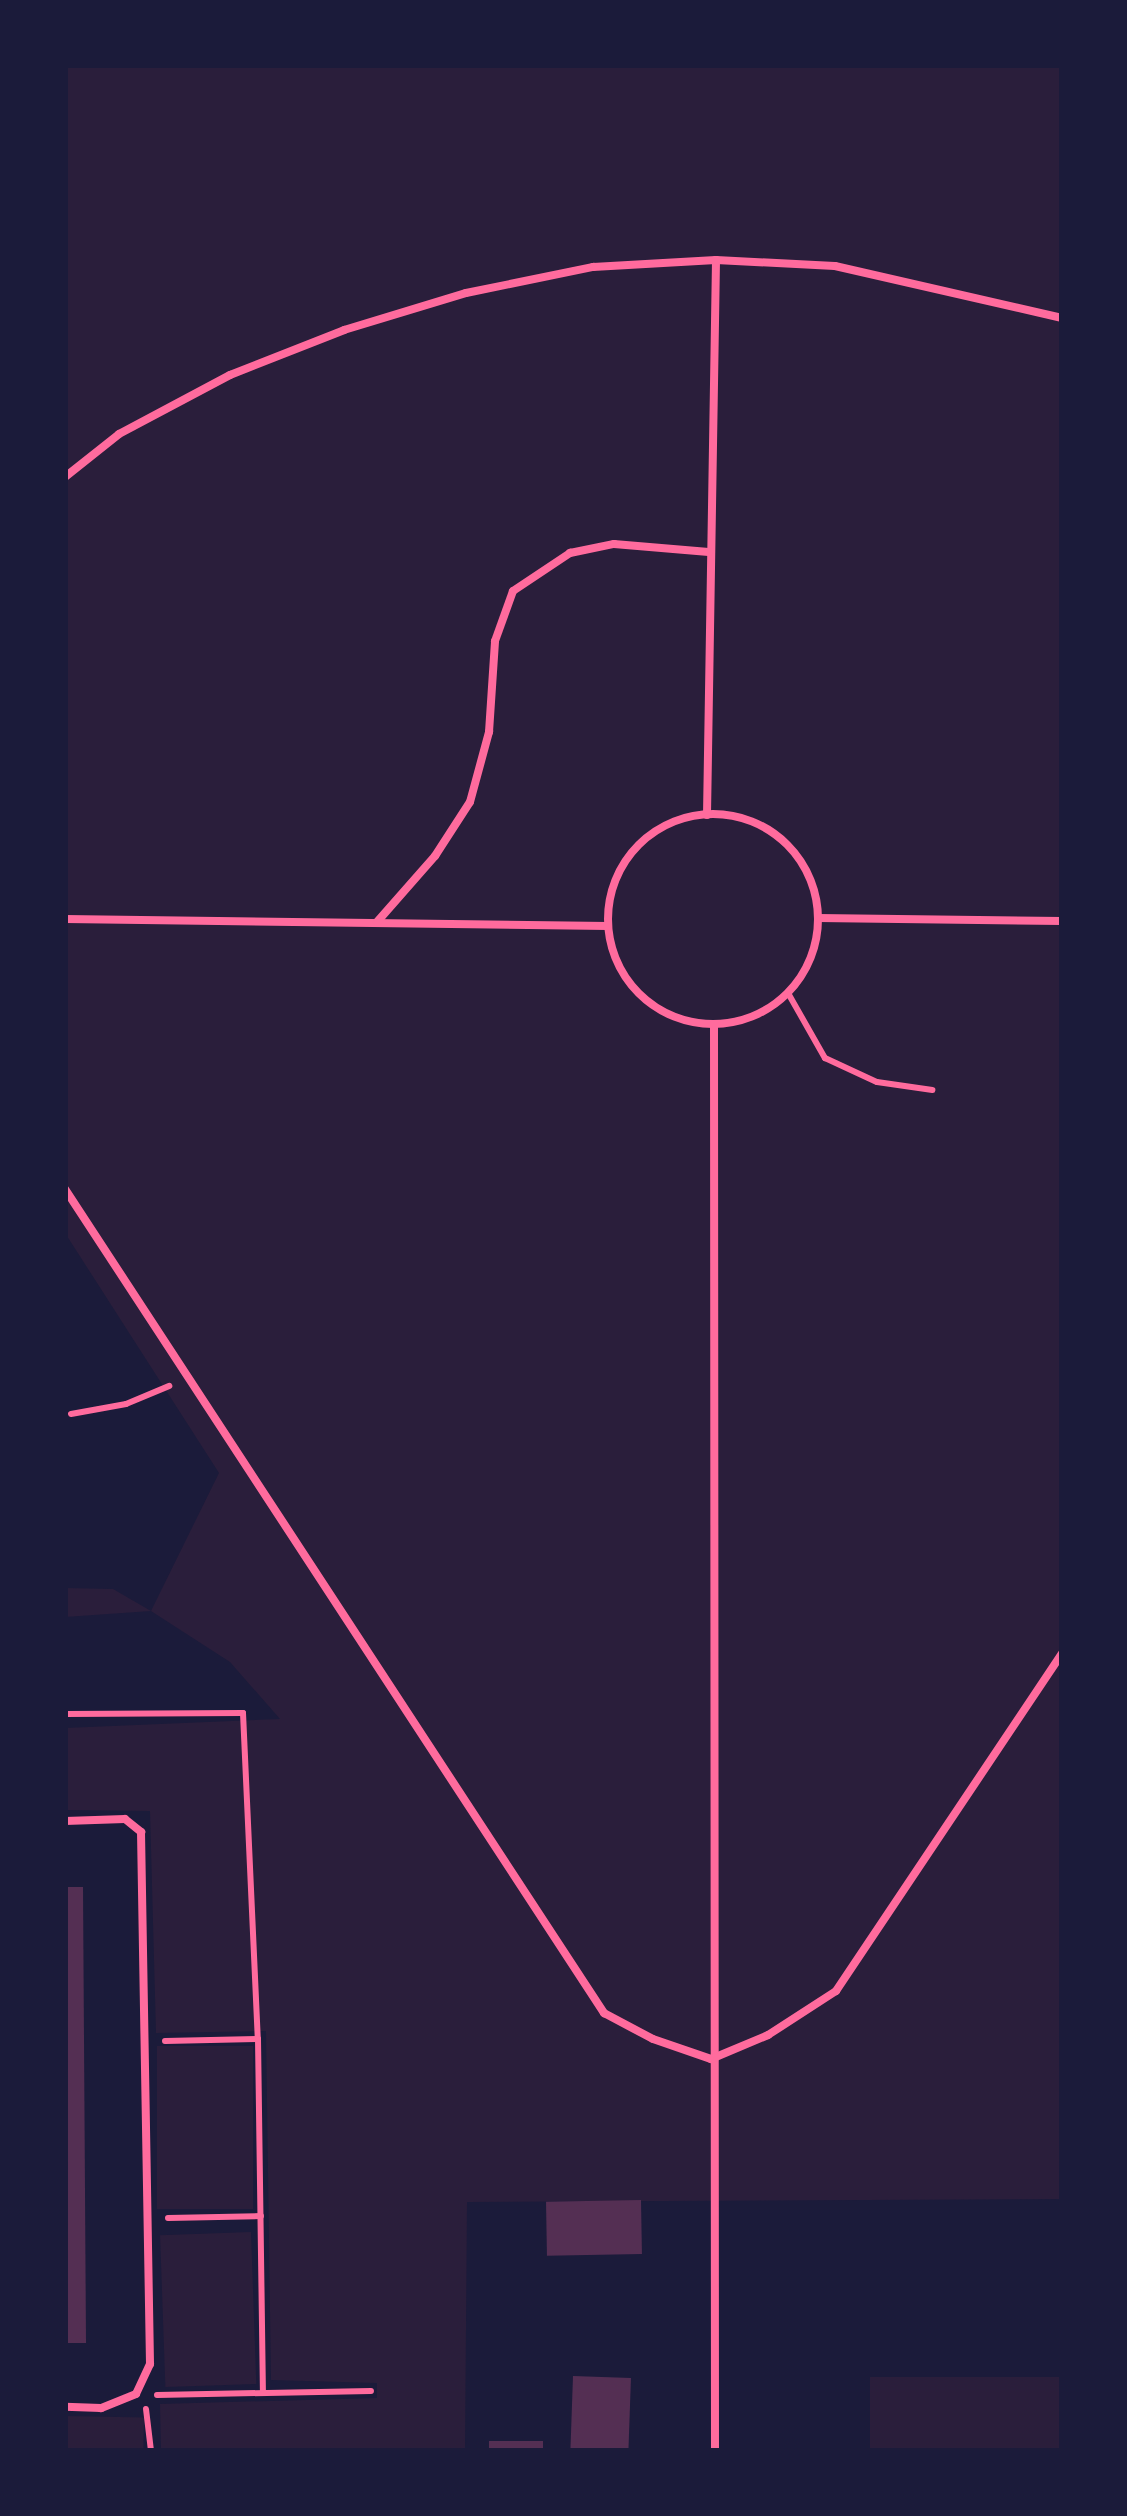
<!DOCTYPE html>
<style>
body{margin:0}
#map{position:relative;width:1127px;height:2516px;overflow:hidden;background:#1b1b3a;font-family:"Fira Sans Condensed",sans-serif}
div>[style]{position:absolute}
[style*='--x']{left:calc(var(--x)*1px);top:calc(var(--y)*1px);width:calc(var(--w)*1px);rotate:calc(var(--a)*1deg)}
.green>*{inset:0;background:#2a1e3b;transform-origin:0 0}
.building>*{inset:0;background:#542f53;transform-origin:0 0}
.path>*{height:6px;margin:-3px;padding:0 3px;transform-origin:3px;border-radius:3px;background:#ff6b9d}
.service>*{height:8px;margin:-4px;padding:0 4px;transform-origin:4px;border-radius:4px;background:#ff6b9d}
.service>.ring{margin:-4px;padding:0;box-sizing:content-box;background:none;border:8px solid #ff6b9d;border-radius:50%}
span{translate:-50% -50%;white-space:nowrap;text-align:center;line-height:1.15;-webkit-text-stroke:8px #1b1b3a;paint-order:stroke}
.frame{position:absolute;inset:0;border:68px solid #1b1b3a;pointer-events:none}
</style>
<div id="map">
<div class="green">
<div style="clip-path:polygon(65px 65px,1062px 65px,1062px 2199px,467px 2202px,465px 2451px,161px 2451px,160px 2404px,377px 2398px,377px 2383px,271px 2380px,266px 2031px,156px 2033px,150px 1811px,65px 1810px,65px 1728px,280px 1719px,230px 1662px,151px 1611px,65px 1617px,65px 1588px,113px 1589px,151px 1611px,219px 1473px,65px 1233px)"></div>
<div style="left:253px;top:2046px;width:163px;height:96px;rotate:90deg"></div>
<div style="left:251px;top:2232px;width:152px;height:91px;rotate:88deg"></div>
<div style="left:1062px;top:2377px;width:74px;height:192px;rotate:90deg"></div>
<div style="left:65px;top:2416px;width:79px;height:35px;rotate:1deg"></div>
</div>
<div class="building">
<div style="clip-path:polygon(65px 1887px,83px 1887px,86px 2343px,65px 2343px)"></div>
<div style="left:641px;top:2200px;width:54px;height:95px;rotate:89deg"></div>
<div style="left:573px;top:2376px;width:58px;height:75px;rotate:2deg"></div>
<div style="left:489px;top:2441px;width:54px;height:10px"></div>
</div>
<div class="path">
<div style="--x:788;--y:993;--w:75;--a:60.4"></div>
<div style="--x:825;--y:1058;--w:57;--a:24.8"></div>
<div style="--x:877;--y:1082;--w:56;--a:8.3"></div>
<div style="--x:71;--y:1414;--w:56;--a:-10.3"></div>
<div style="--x:126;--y:1404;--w:47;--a:-22.7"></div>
<div style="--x:65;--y:1714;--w:178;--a:-0.3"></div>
<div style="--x:243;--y:1713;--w:326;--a:87.4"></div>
<div style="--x:258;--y:2039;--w:354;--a:89.2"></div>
<div style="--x:165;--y:2041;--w:93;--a:-1.2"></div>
<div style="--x:168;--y:2218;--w:93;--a:-1.2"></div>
<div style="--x:157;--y:2395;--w:214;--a:-1.1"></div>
<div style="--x:146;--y:2409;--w:42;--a:83.2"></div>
</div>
<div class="service">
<div style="--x:65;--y:477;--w:69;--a:-38.5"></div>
<div style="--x:119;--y:434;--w:126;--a:-28"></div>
<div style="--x:230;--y:375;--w:123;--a:-21.5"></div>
<div style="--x:344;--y:330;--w:127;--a:-16.9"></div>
<div style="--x:466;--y:293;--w:130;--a:-11.6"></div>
<div style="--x:593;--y:267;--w:123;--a:-3.3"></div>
<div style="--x:716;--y:260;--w:119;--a:2.9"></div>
<div style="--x:835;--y:266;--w:233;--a:12.9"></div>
<div class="ring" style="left:608px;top:814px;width:202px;height:202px"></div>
<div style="--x:707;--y:815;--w:555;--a:-89.07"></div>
<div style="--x:818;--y:918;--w:244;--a:0.7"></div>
<div style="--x:65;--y:919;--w:543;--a:0.74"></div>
<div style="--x:377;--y:922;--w:88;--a:-48.7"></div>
<div style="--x:435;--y:856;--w:64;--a:-57.1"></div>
<div style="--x:470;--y:802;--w:73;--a:-74.8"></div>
<div style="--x:489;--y:732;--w:91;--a:-86.2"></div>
<div style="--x:495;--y:641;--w:53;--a:-70.2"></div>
<div style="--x:513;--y:591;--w:69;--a:-33.7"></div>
<div style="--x:570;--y:553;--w:45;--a:-11.6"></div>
<div style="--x:614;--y:544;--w:95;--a:4.8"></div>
<div style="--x:714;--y:1024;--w:1427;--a:89.96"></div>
<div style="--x:65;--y:1189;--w:985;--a:56.81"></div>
<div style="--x:604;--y:2013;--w:55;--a:28"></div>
<div style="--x:653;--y:2039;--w:61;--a:19"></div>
<div style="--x:711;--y:2059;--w:62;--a:-22.8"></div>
<div style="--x:768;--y:2035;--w:81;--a:-32.9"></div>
<div style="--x:836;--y:1991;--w:407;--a:-56.2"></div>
<div style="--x:65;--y:1821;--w:60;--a:-1.9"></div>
<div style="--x:125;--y:1819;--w:21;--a:39"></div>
<div style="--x:141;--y:1832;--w:532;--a:89.03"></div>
<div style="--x:150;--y:2364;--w:33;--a:115"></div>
<div style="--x:136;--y:2394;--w:38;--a:158"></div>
<div style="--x:101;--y:2408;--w:36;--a:-178"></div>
</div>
<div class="frame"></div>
</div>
